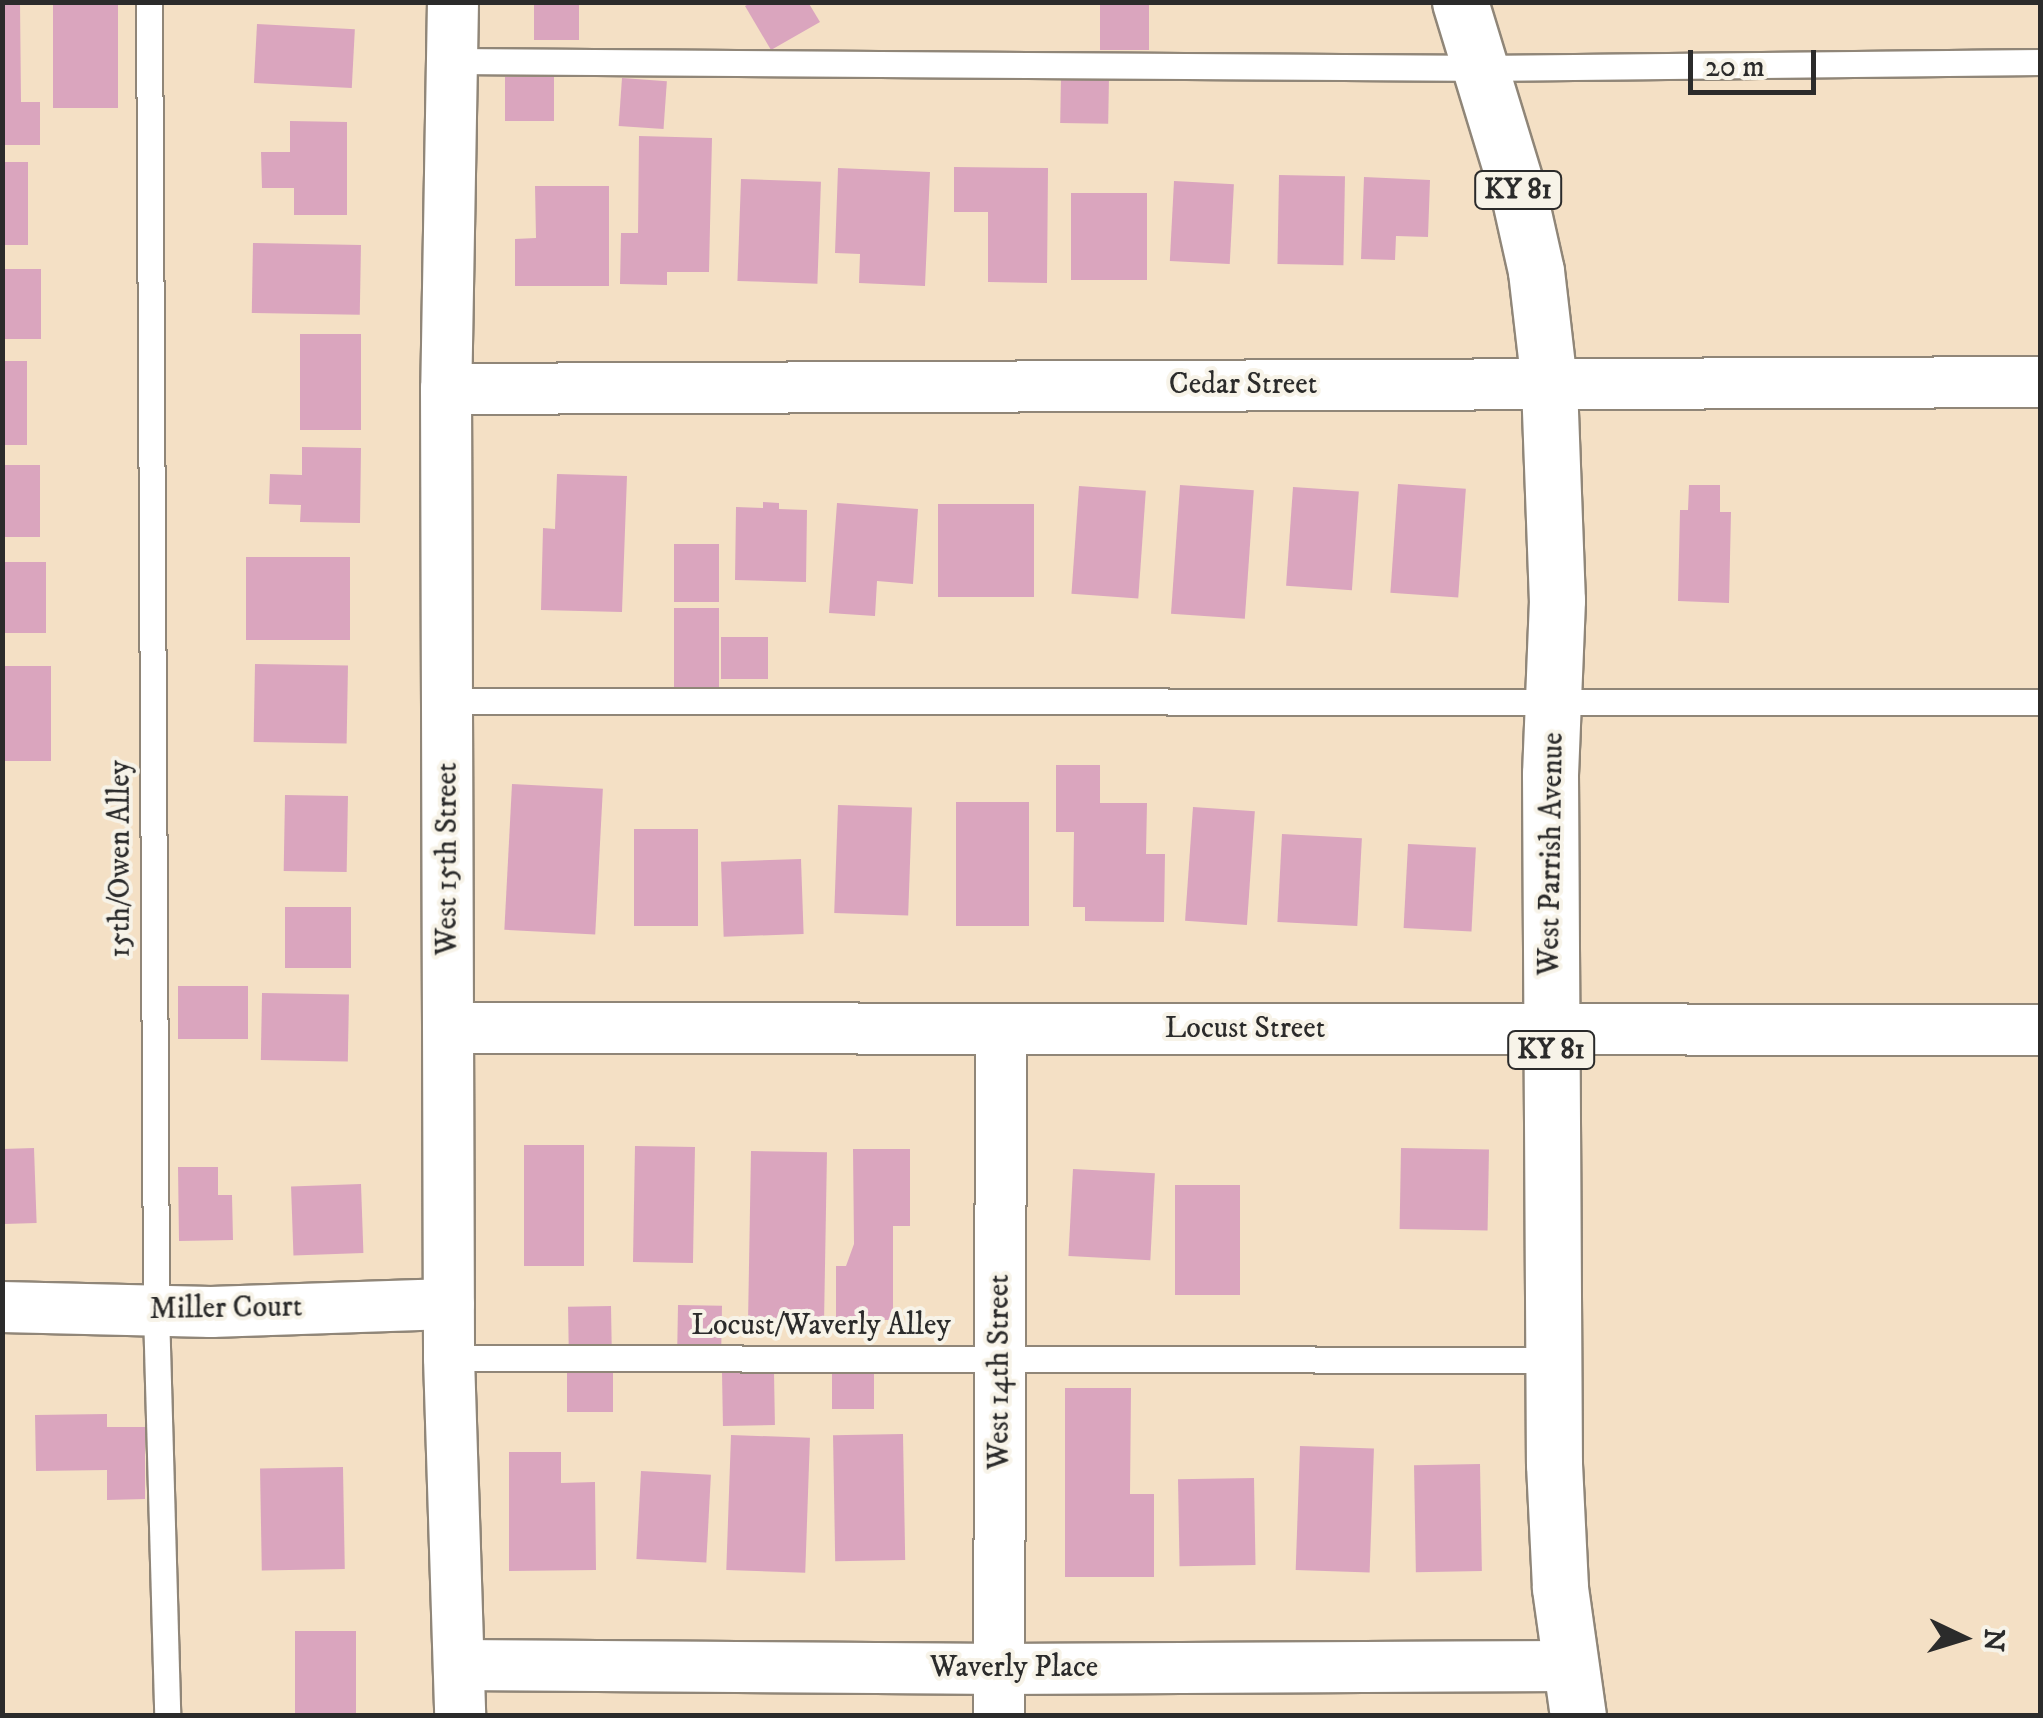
<!DOCTYPE html>
<style>
body{margin:0}
#map{position:relative;width:2043px;height:1718px;overflow:hidden;background:#f4e0c5;font-family:"IM FELL DW Pica",serif}
div>[style]{position:absolute}
[style*='--x']{left:calc(var(--x)*1px);top:calc(var(--y)*1px);width:calc(var(--w)*1px);rotate:calc(var(--a)*1deg)}
.building>*{inset:0;background:#daa5be;transform-origin:0 0}
.roads{filter:drop-shadow(2px 0 #908678) drop-shadow(-2px 0 #908678) drop-shadow(0 2px #908678) drop-shadow(0 -2px #908678)}
.lane>*{height:25px;margin:-12.5px;padding:0 12.5px;transform-origin:12.5px;border-radius:12.5px;background:#fff}
.street>*{height:50px;margin:-25px;padding:0 25px;transform-origin:25px;border-radius:25px;background:#fff}
.primary>*{height:55px;margin:-27.5px;padding:0 27.5px;transform-origin:27.5px;border-radius:27.5px;background:#fff}
span{translate:-50% -50%;white-space:nowrap;text-align:center;line-height:1.15;-webkit-text-stroke:8px #f7f3e8;paint-order:stroke}
.shield-label span{padding:2px 8px;background:#f7f3e8;border:2px solid;border-radius:8px;-webkit-text-stroke-width:0}
.shield-label{font-size:28px;color:#2b2b2b;font-weight:700}
.street-label{font-size:30px;color:#2b2b2b}
.frame{position:absolute;inset:0;border:5px solid #2b2b2b;pointer-events:none}
.north{position:absolute;left:1913px;top:1588px;width:100px;height:100px;-webkit-text-stroke:8px #f7f3e8;paint-order:stroke;rotate:94deg;font-size:28px;font-weight:700;line-height:40px;text-align:center;color:#2b2b2b}
.north::after{content:'';display:block;margin:auto;width:35px;height:45px;background:#2b2b2b;clip-path:polygon(50% 0,100% 100%,50% 72%,0 100%)}
.scale{position:absolute;left:1688px;top:50px;width:128px;height:45px;box-sizing:border-box;border:5px solid #2b2b2b;border-top:0;padding-left:12px;font-size:30px;line-height:35px;white-space:nowrap;color:#2b2b2b;-webkit-text-stroke:8px #f7f3e8;paint-order:stroke}
</style>
<div id="map">
<div class="building">
<div style="clip-path:polygon(2px 2px,20px 2px,21px 102px,40px 102px,40px 145px,2px 145px)"></div>
<div style="left:534px;top:2px;width:45px;height:38px"></div>
<div style="clip-path:polygon(752px 2px,808px 2px,820px 22px,771px 50px,745px 6px)"></div>
<div style="left:1100px;top:2px;width:49px;height:48px"></div>
<div style="left:53px;top:3px;width:65px;height:105px"></div>
<div style="left:257px;top:24px;width:98px;height:59px;rotate:3deg"></div>
<div style="left:505px;top:77px;width:49px;height:44px"></div>
<div style="left:1061px;top:77px;width:48px;height:46px;rotate:1deg"></div>
<div style="left:622px;top:78px;width:45px;height:48px;rotate:4deg"></div>
<div style="clip-path:polygon(290px 121px,347px 122px,347px 215px,294px 215px,294px 188px,262px 188px,261px 152px,290px 152px)"></div>
<div style="clip-path:polygon(639px 136px,712px 138px,709px 272px,667px 272px,667px 285px,620px 284px,621px 233px,638px 233px)"></div>
<div style="left:2px;top:162px;width:26px;height:83px"></div>
<div style="clip-path:polygon(954px 167px,1048px 168px,1047px 283px,988px 282px,988px 212px,954px 212px)"></div>
<div style="clip-path:polygon(838px 168px,930px 172px,925px 286px,859px 283px,860px 254px,835px 253px)"></div>
<div style="left:1279px;top:175px;width:66px;height:89px;rotate:1deg"></div>
<div style="clip-path:polygon(1364px 177px,1430px 180px,1428px 237px,1396px 236px,1395px 260px,1361px 259px)"></div>
<div style="left:741px;top:179px;width:80px;height:102px;rotate:2deg"></div>
<div style="left:1174px;top:181px;width:60px;height:80px;rotate:3deg"></div>
<div style="clip-path:polygon(535px 186px,609px 186px,609px 286px,515px 286px,515px 239px,536px 238px)"></div>
<div style="left:1071px;top:193px;width:76px;height:87px"></div>
<div style="left:253px;top:243px;width:108px;height:70px;rotate:1deg"></div>
<div style="left:2px;top:269px;width:39px;height:70px"></div>
<div style="left:300px;top:334px;width:61px;height:96px"></div>
<div style="left:2px;top:361px;width:25px;height:84px"></div>
<div style="clip-path:polygon(302px 447px,361px 448px,360px 523px,300px 522px,301px 505px,269px 504px,270px 474px,302px 475px)"></div>
<div style="left:40px;top:465px;width:72px;height:38px;rotate:90deg"></div>
<div style="clip-path:polygon(557px 474px,627px 476px,622px 612px,541px 610px,543px 528px,555px 529px)"></div>
<div style="left:1398px;top:484px;width:68px;height:109px;rotate:4deg"></div>
<div style="left:1180px;top:485px;width:74px;height:129px;rotate:4deg"></div>
<div style="clip-path:polygon(1689px 485px,1720px 485px,1720px 512px,1731px 512px,1729px 603px,1678px 601px,1680px 510px,1688px 510px)"></div>
<div style="left:1079px;top:486px;width:67px;height:108px;rotate:4deg"></div>
<div style="left:1293px;top:487px;width:66px;height:99px;rotate:4deg"></div>
<div style="clip-path:polygon(763px 502px,779px 503px,779px 509px,807px 510px,806px 582px,735px 580px,736px 507px,763px 508px)"></div>
<div style="clip-path:polygon(837px 503px,918px 509px,913px 584px,877px 581px,875px 616px,829px 613px)"></div>
<div style="left:1034px;top:504px;width:93px;height:96px;rotate:90deg"></div>
<div style="left:719px;top:544px;width:58px;height:45px;rotate:90deg"></div>
<div style="left:246px;top:557px;width:104px;height:83px"></div>
<div style="left:2px;top:562px;width:44px;height:71px"></div>
<div style="left:674px;top:608px;width:45px;height:88px"></div>
<div style="left:721px;top:637px;width:47px;height:42px"></div>
<div style="left:255px;top:664px;width:93px;height:78px;rotate:1deg"></div>
<div style="left:2px;top:666px;width:49px;height:95px"></div>
<div style="clip-path:polygon(1056px 765px,1100px 765px,1100px 803px,1147px 803px,1146px 854px,1165px 854px,1164px 922px,1085px 921px,1085px 907px,1073px 907px,1074px 832px,1056px 832px)"></div>
<div style="left:512px;top:784px;width:91px;height:146px;rotate:3deg"></div>
<div style="left:285px;top:795px;width:63px;height:76px;rotate:1deg"></div>
<div style="left:956px;top:802px;width:73px;height:124px"></div>
<div style="left:838px;top:805px;width:74px;height:108px;rotate:2deg"></div>
<div style="left:1193px;top:807px;width:62px;height:114px;rotate:4deg"></div>
<div style="left:634px;top:829px;width:64px;height:97px"></div>
<div style="left:1282px;top:834px;width:80px;height:88px;rotate:3deg"></div>
<div style="left:1408px;top:844px;width:68px;height:84px;rotate:3deg"></div>
<div style="left:801px;top:859px;width:75px;height:80px;rotate:88deg"></div>
<div style="left:285px;top:907px;width:66px;height:61px"></div>
<div style="left:178px;top:986px;width:70px;height:53px"></div>
<div style="left:262px;top:993px;width:87px;height:67px;rotate:1deg"></div>
<div style="left:524px;top:1145px;width:60px;height:121px"></div>
<div style="left:635px;top:1146px;width:60px;height:116px;rotate:1deg"></div>
<div style="left:34px;top:1148px;width:75px;height:32px;rotate:88deg"></div>
<div style="left:1401px;top:1148px;width:88px;height:81px;rotate:1deg"></div>
<div style="clip-path:polygon(853px 1149px,910px 1149px,910px 1226px,893px 1226px,893px 1320px,836px 1320px,836px 1266px,846px 1266px,854px 1244px)"></div>
<div style="left:751px;top:1151px;width:76px;height:172px;rotate:1deg"></div>
<div style="clip-path:polygon(178px 1167px,218px 1167px,218px 1195px,232px 1195px,233px 1240px,179px 1241px)"></div>
<div style="left:1073px;top:1169px;width:82px;height:87px;rotate:3deg"></div>
<div style="left:361px;top:1184px;width:69px;height:70px;rotate:88deg"></div>
<div style="left:1175px;top:1185px;width:65px;height:110px"></div>
<div style="left:678px;top:1305px;width:44px;height:44px;rotate:1deg"></div>
<div style="left:611px;top:1306px;width:44px;height:43px;rotate:89deg"></div>
<div style="left:567px;top:1368px;width:46px;height:44px"></div>
<div style="left:874px;top:1370px;width:39px;height:42px;rotate:90deg"></div>
<div style="left:774px;top:1372px;width:53px;height:52px;rotate:89deg"></div>
<div style="clip-path:polygon(1065px 1388px,1131px 1388px,1130px 1494px,1154px 1494px,1154px 1577px,1065px 1577px)"></div>
<div style="clip-path:polygon(107px 1414px,107px 1427px,145px 1427px,145px 1499px,107px 1500px,107px 1470px,36px 1471px,35px 1415px)"></div>
<div style="left:903px;top:1434px;width:126px;height:70px;rotate:89deg"></div>
<div style="left:731px;top:1435px;width:79px;height:135px;rotate:2deg"></div>
<div style="left:1300px;top:1446px;width:74px;height:124px;rotate:2deg"></div>
<div style="clip-path:polygon(509px 1452px,561px 1452px,561px 1483px,595px 1482px,596px 1570px,509px 1571px)"></div>
<div style="left:1480px;top:1464px;width:107px;height:66px;rotate:89deg"></div>
<div style="left:343px;top:1467px;width:102px;height:83px;rotate:89deg"></div>
<div style="left:641px;top:1471px;width:70px;height:88px;rotate:3deg"></div>
<div style="left:1254px;top:1478px;width:87px;height:76px;rotate:89deg"></div>
<div style="left:356px;top:1631px;width:83px;height:61px;rotate:90deg"></div>
</div>
<div class="roads">
<div class="lane">
<div style="--x:149;--y:2;--w:1309;--a:89.69"></div>
<div style="--x:156;--y:1311;--w:405;--a:88.4"></div>
<div style="--x:452;--y:61;--w:1029;--a:0.39"></div>
<div style="--x:1481;--y:68;--w:559;--a:-0.61"></div>
<div style="--x:447;--y:701;--w:1593;--a:0.04"></div>
<div style="--x:449;--y:1358;--w:1104;--a:0.1"></div>
</div>
<div class="street">
<div style="--x:453;--y:2;--w:387;--a:91"></div>
<div style="--x:446;--y:389;--w:969;--a:89.82"></div>
<div style="--x:449;--y:1358;--w:358;--a:88.2"></div>
<div style="--x:446;--y:389;--w:1594;--a:-0.25"></div>
<div style="--x:449;--y:1028;--w:1591;--a:0.07"></div>
<div style="--x:2;--y:1307;--w:209;--a:1.4"></div>
<div style="--x:211;--y:1312;--w:238;--a:-1.9"></div>
<div style="--x:459;--y:1665;--w:540;--a:0.42"></div>
<div style="--x:999;--y:1669;--w:570;--a:-0.3"></div>
<div style="--x:999;--y:1716;--w:687;--a:-89.83"></div>
</div>
<div class="primary">
<div style="--x:1460;--y:2;--w:202;--a:73"></div>
<div style="--x:1519;--y:195;--w:78;--a:77.4"></div>
<div style="--x:1536;--y:271;--w:114;--a:83.4"></div>
<div style="--x:1549;--y:384;--w:216;--a:87.9"></div>
<div style="--x:1557;--y:600;--w:174;--a:92.3"></div>
<div style="--x:1550;--y:774;--w:690;--a:89.67"></div>
<div style="--x:1554;--y:1464;--w:124;--a:87.2"></div>
<div style="--x:1560;--y:1588;--w:129;--a:82"></div>
</div>
</div>
<div class="shield-label">
<span style="left:1518px;top:190px">KY 81</span>
<span style="left:1551px;top:1050px">KY 81</span>
</div>
<div class="street-label">
<span style="left:1243px;top:385px">Cedar Street</span>
<span style="left:1552px;top:854px;rotate:-89deg">West Parrish Avenue</span>
<span style="left:121px;top:859px;rotate:-90deg">15th/Owen Alley</span>
<span style="left:448px;top:859px;rotate:-90deg">West 15th Street</span>
<span style="left:1245px;top:1029px">Locust Street</span>
<span style="left:226px;top:1309px;rotate:-1deg">Miller Court</span>
<span style="left:821px;top:1326px">Locust/Waverly Alley</span>
<span style="left:1000px;top:1372px;rotate:-90deg">West 14th Street</span>
<span style="left:1014px;top:1668px">Waverly Place</span>
</div>
<div class="frame"></div>
<div class="north">N</div>
<div class="scale">20 m</div>
</div>
